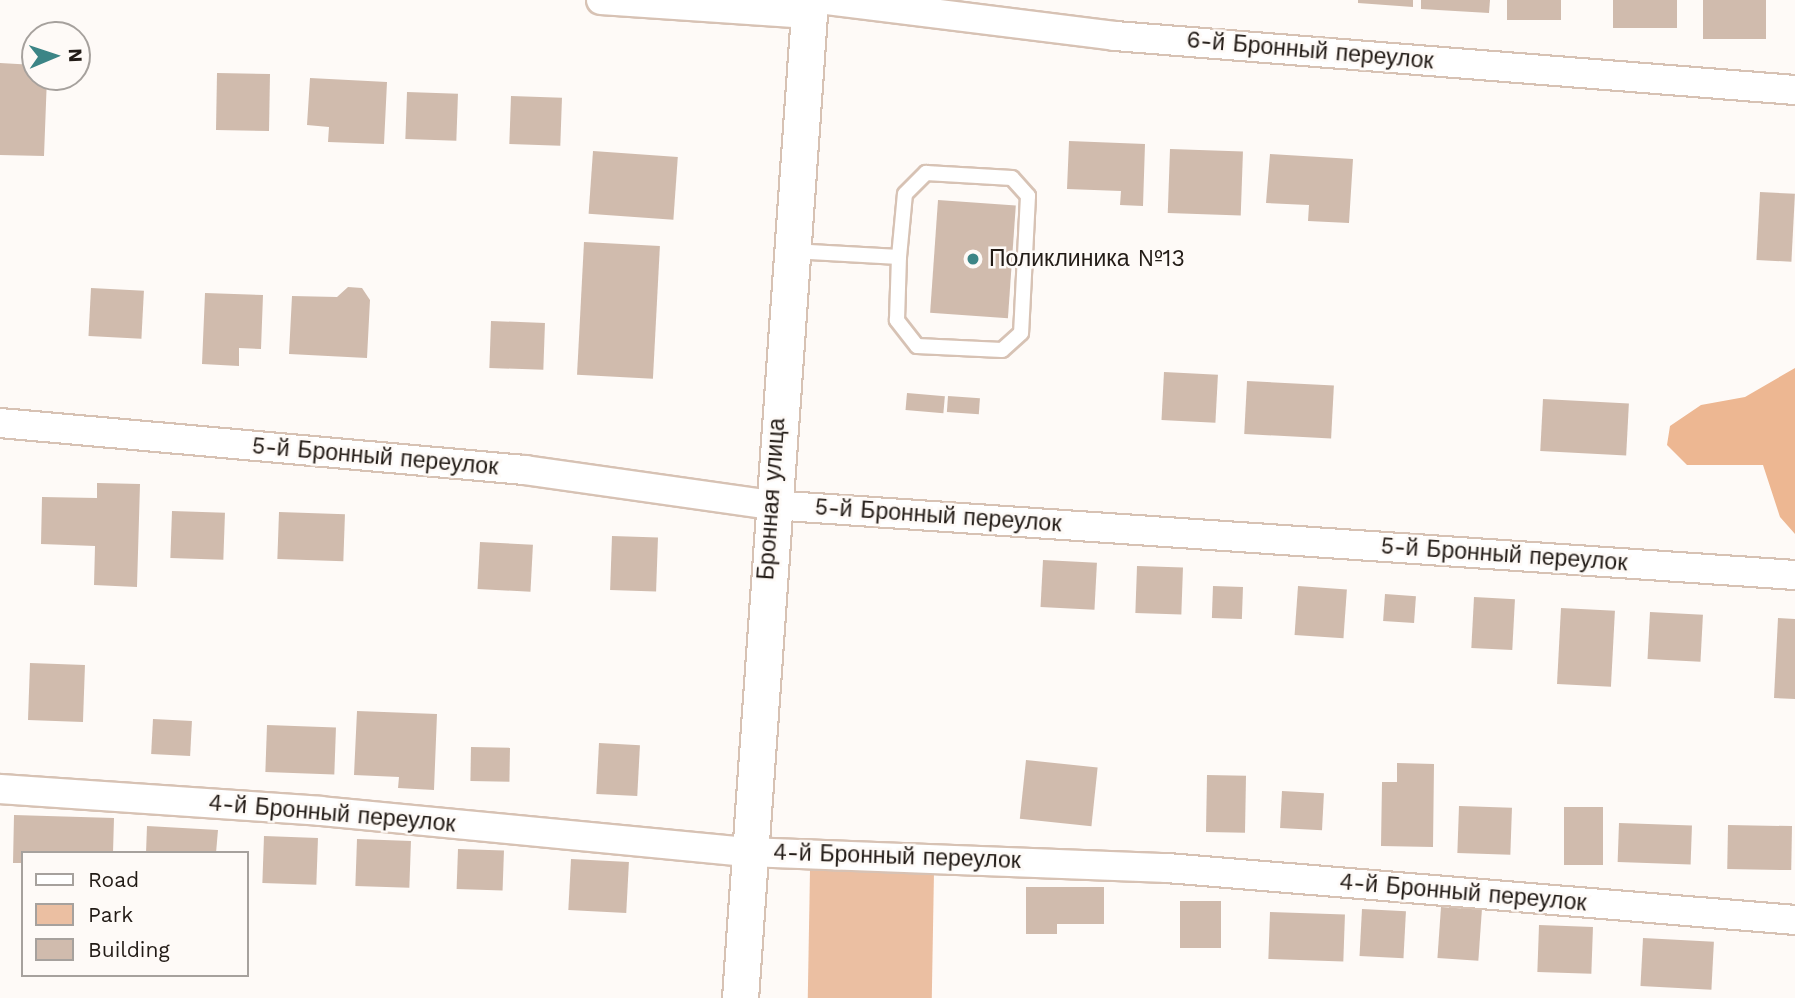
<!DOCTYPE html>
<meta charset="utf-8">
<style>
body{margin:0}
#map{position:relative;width:1795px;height:998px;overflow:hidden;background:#fefaf7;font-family:"Work Sans",sans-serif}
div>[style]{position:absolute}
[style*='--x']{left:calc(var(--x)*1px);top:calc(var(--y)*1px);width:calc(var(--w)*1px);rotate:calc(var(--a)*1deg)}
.green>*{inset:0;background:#ebbfa2;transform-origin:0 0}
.forest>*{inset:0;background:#edb792}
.building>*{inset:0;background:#d0bbad;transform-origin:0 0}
.roads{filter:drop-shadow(2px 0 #d7c2b4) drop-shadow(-2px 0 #d7c2b4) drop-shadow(0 2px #d7c2b4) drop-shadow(0 -2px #d7c2b4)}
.service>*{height:14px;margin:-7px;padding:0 7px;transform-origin:7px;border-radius:7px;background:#fff}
.minor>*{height:28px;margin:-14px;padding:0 14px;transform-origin:14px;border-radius:14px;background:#fff}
.tertiary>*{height:35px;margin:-17.5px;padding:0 17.5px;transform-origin:17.5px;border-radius:17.5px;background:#fff}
.dots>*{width:19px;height:19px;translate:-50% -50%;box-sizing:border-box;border:4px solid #fefaf7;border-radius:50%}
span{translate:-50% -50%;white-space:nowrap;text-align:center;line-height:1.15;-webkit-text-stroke:5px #fefaf7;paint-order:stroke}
.street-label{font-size:23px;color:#221b16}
.poi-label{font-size:23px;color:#221b16}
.left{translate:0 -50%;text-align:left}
.legend{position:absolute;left:21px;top:851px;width:228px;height:126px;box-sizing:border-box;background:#fefaf7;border:2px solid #a6a19d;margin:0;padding:9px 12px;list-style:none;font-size:21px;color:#221b16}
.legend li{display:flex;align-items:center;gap:14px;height:35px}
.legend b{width:35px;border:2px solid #a6a19d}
.north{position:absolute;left:21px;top:21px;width:70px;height:70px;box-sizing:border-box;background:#fefaf7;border:2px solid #a6a19d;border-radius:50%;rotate:88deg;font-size:19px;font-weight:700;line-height:28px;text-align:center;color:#221b16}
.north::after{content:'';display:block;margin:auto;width:24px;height:32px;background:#3c8586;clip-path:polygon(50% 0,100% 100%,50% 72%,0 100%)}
</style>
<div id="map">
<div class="green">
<div style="left:810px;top:870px;width:124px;height:128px;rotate:1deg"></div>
</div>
<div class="forest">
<div style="clip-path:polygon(1795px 368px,1795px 534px,1780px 517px,1763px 465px,1687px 465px,1667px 445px,1670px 426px,1701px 405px,1745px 397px)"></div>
</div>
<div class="building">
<div style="clip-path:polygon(1358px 0,1413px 0,1413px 7px,1358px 3px)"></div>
<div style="clip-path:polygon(1421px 0,1490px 0,1489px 13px,1421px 9px)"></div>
<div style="left:1507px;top:0;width:54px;height:20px"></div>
<div style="left:1613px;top:0;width:64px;height:28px"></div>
<div style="left:1703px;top:0;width:63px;height:39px"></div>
<div style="clip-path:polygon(0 63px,35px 65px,35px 77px,47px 77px,44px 156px,0 155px)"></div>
<div style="left:217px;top:73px;width:53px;height:57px;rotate:1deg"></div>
<div style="clip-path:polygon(310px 78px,387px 82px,384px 144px,328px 142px,329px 127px,307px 125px)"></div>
<div style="left:407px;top:92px;width:51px;height:47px;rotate:2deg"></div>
<div style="left:511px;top:96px;width:51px;height:48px;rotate:2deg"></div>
<div style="clip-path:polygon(1069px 141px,1145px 144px,1143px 206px,1120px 205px,1121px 191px,1067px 189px)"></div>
<div style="left:1170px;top:149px;width:73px;height:64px;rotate:2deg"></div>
<div style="left:593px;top:151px;width:85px;height:63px;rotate:4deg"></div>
<div style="clip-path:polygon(1270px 154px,1353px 159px,1349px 223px,1308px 221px,1309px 205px,1266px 203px)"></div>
<div style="left:1760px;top:192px;width:35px;height:68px;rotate:3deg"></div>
<div style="left:938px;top:200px;width:78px;height:113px;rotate:4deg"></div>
<div style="left:584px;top:242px;width:76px;height:133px;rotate:3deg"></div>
<div style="clip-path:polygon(348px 287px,362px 288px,370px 300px,367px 358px,289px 354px,292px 296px,337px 297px)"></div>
<div style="left:91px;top:288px;width:53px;height:48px;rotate:3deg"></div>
<div style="clip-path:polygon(205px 293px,263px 295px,261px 349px,239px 348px,239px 366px,202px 364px)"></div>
<div style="left:491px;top:321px;width:54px;height:47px;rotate:2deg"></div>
<div style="left:1164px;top:372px;width:54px;height:48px;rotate:3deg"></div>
<div style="left:1247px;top:381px;width:87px;height:53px;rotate:3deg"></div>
<div style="left:907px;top:393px;width:38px;height:17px;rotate:5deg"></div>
<div style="left:948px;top:396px;width:32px;height:16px;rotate:4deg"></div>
<div style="left:1543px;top:399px;width:86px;height:52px;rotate:3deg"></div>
<div style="clip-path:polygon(97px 483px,140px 484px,137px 587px,94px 585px,95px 546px,41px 544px,42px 497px,97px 498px)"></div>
<div style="left:172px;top:511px;width:53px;height:47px;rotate:2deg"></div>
<div style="left:279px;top:512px;width:66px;height:47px;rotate:2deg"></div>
<div style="left:612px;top:536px;width:46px;height:54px;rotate:2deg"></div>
<div style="left:480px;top:542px;width:53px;height:47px;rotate:3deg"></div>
<div style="left:1043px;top:560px;width:54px;height:47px;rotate:3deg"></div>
<div style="left:1137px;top:566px;width:46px;height:47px;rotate:2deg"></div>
<div style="left:1213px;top:586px;width:30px;height:32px;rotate:2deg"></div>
<div style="left:1298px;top:586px;width:49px;height:49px;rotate:4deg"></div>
<div style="left:1385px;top:594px;width:31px;height:27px;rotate:4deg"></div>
<div style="left:1474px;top:597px;width:41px;height:51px;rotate:3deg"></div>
<div style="left:1561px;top:608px;width:54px;height:76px;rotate:3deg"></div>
<div style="left:1650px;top:612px;width:53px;height:47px;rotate:3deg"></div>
<div style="clip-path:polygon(1778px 618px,1795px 619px,1795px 699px,1774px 698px)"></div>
<div style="left:30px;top:663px;width:55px;height:57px;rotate:2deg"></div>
<div style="clip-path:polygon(357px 711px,437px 714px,434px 790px,398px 788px,399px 777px,354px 775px)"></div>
<div style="left:153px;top:719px;width:39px;height:35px;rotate:3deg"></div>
<div style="left:267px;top:725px;width:69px;height:47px;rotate:2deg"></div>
<div style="left:599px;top:743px;width:41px;height:51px;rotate:3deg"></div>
<div style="left:471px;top:747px;width:39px;height:34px;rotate:1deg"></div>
<div style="left:1026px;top:760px;width:72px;height:59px;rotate:6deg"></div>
<div style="clip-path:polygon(1397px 763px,1434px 764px,1433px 847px,1381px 846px,1382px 782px,1397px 782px)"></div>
<div style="left:1207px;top:775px;width:39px;height:57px;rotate:1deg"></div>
<div style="left:1282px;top:791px;width:42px;height:37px;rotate:3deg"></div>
<div style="left:1459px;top:806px;width:53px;height:47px;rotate:2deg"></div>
<div style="left:1564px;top:807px;width:39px;height:58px"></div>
<div style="clip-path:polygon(14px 815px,114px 818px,113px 853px,23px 853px,23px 863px,13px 863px)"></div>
<div style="left:1619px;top:823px;width:73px;height:39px;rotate:2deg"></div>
<div style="left:1728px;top:825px;width:64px;height:44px;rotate:1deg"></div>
<div style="clip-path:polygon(147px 826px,218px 830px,216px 853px,146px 853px)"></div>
<div style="left:264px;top:836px;width:54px;height:47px;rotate:2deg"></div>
<div style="left:357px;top:839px;width:54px;height:47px;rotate:2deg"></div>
<div style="left:458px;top:849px;width:46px;height:40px;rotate:2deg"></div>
<div style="left:571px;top:859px;width:58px;height:51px;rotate:3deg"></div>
<div style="clip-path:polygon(1026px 887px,1104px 887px,1104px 924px,1057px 924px,1057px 934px,1026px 934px)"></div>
<div style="left:1180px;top:901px;width:41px;height:47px"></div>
<div style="left:1441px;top:907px;width:41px;height:51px;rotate:4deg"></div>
<div style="left:1362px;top:909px;width:44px;height:47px;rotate:3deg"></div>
<div style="left:1270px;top:912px;width:75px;height:47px;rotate:2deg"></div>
<div style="left:1539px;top:925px;width:54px;height:47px;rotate:2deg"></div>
<div style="left:1643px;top:938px;width:71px;height:48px;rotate:3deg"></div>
</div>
<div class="roads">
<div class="service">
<div style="--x:792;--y:251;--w:107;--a:3.2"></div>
<div style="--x:899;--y:257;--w:63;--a:-84.6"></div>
<div style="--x:905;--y:194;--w:30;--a:-45"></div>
<div style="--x:926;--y:173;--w:86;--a:3.3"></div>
<div style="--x:1012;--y:178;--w:24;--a:48"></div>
<div style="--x:1028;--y:196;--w:137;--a:92.9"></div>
<div style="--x:1021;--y:333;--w:25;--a:138"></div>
<div style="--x:1002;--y:350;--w:85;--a:-177.3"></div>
<div style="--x:917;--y:346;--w:33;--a:-128"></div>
<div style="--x:897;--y:320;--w:63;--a:-88.2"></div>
</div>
<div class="minor">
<div style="--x:601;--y:0;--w:208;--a:3.9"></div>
<div style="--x:827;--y:0;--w:290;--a:7.1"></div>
<div style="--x:1115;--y:36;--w:682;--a:4.54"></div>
<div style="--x:0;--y:423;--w:527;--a:5.12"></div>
<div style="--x:525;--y:470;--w:248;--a:8.1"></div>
<div style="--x:771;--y:505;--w:1026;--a:3.91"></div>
<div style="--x:0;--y:789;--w:321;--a:3.9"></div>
<div style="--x:320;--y:811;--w:430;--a:5.5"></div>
<div style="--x:748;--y:852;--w:419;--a:2.2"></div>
<div style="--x:1167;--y:868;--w:630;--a:4.73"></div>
</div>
<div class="tertiary">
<div style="--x:740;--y:998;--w:1000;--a:-85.99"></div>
</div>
</div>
<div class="dots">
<div style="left:973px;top:259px;background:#3c8586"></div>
</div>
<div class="street-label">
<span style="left:1310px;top:51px;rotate:5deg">6-й Бронный переулок</span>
<span style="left:375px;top:457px;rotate:5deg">5-й Бронный переулок</span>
<span style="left:772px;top:499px;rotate:-86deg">Бронная улица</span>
<span style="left:938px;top:516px;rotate:4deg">5-й Бронный переулок</span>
<span style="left:1504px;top:555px;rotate:4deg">5-й Бронный переулок</span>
<span style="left:332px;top:814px;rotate:5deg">4-й Бронный переулок</span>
<span style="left:897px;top:857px;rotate:2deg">4-й Бронный переулок</span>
<span style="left:1463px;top:893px;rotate:5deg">4-й Бронный переулок</span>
</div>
<div class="poi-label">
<span class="left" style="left:989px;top:259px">Поликлиника №13</span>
</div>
<ul class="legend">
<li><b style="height:9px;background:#fff"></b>Road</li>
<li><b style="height:19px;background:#ebbfa2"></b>Park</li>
<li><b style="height:19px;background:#d0bbad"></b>Building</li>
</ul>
<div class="north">N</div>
</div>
